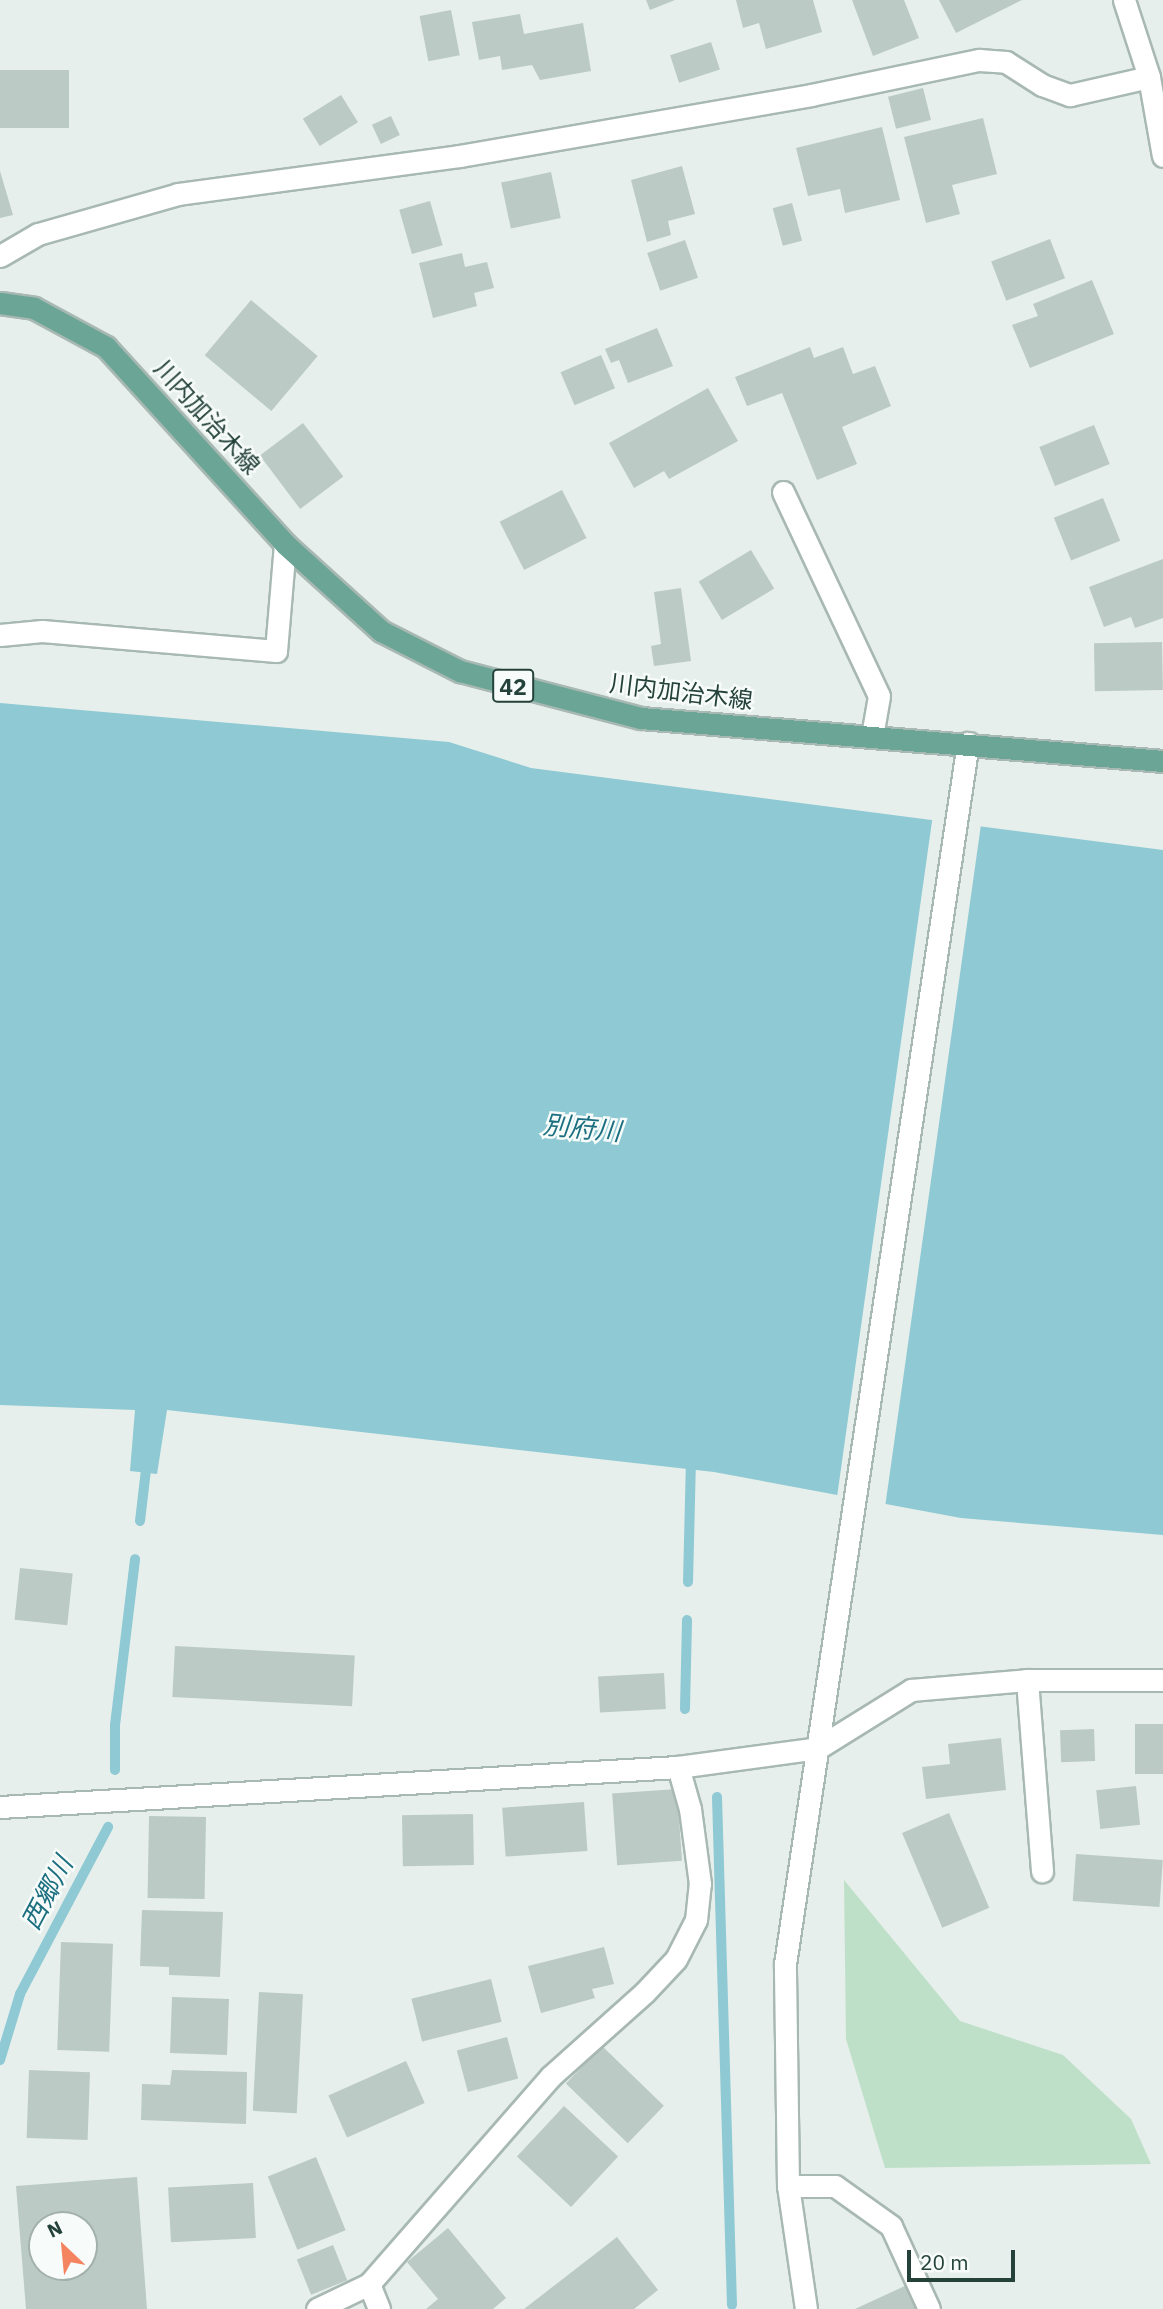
<!DOCTYPE html>
<meta charset="utf-8">
<style>
body{margin:0}
#map{position:relative;width:1163px;height:2309px;overflow:hidden;background:#e6efeb;font-family:"IBM Plex Sans","Noto Sans JP",sans-serif}
div>[style]{position:absolute}
[style*='--x']{left:calc(var(--x)*1px);top:calc(var(--y)*1px);width:calc(var(--w)*1px);rotate:calc(var(--a)*1deg)}
.green>*{inset:0;background:#bfe0c8}
.water>*{inset:0;background:#8ec9d4}
.pier>*{inset:0;background:#e6efeb;transform-origin:0 0}
.stream>*{height:10px;margin:-5px;padding:0 5px;transform-origin:5px;border-radius:5px;background:#8ec9d4}
.building>*{inset:0;background:#bbcac4;transform-origin:0 0}
.roads{filter:drop-shadow(2px 0 #a8b8b2) drop-shadow(-2px 0 #a8b8b2) drop-shadow(0 2px #a8b8b2) drop-shadow(0 -2px #a8b8b2)}
.minor>*{height:21px;margin:-10.5px;padding:0 10.5px;transform-origin:10.5px;border-radius:10.5px;background:#fff}
.major>*{height:21px;margin:-10.5px;padding:0 10.5px;transform-origin:10.5px;border-radius:10.5px;background:#6aa596}
span{translate:-50% -50%;white-space:nowrap;text-align:center;line-height:1.15;-webkit-text-stroke:5px #f7fbf9;paint-order:stroke}
.shield-label span{padding:2px 5px;background:#f7fbf9;border:2px solid;border-radius:5px;-webkit-text-stroke-width:0}
.shield-label{font-size:23px;color:#24423a;font-weight:700}
.street-label{font-size:24px;color:#24423a}
.water-label{font-size:26px;color:#1c6f80;font-style:italic}
.north{position:absolute;left:28px;top:2211px;width:70px;height:70px;box-sizing:border-box;background:#f7fbf9;border:2px solid #a3b1ad;border-radius:50%;rotate:334deg;font-size:19px;font-weight:700;line-height:28px;text-align:center;color:#24423a}
.north::after{content:'';display:block;margin:auto;width:24px;height:32px;background:#f4845f;clip-path:polygon(50% 0,100% 100%,50% 72%,0 100%)}
.scale{position:absolute;left:907px;top:2250px;width:108px;height:32px;box-sizing:border-box;border:4px solid #24423a;border-top:0;padding-left:9px;font-size:21px;line-height:24px;white-space:nowrap;color:#24423a;-webkit-text-stroke:5px #f7fbf9;paint-order:stroke}
</style>
<div id="map">
<div class="green">
<div style="clip-path:polygon(844px 1880px,960px 2021px,1063px 2055px,1131px 2119px,1151px 2164px,885px 2168px,846px 2039px)"></div>
</div>
<div class="water">
<div style="clip-path:polygon(0 703px,449px 742px,531px 768px,1163px 850px,1163px 1535px,961px 1518px,714px 1472px,167px 1410px,157px 1474px,130px 1471px,135px 1410px,0 1405px)"></div>
</div>
<div class="pier">
<div style="left:933px;top:814px;width:49px;height:691px;rotate:8deg"></div>
</div>
<div class="stream">
<div style="--x:140;--y:1521;--w:60;--a:-83.3"></div>
<div style="--x:688;--y:1582;--w:127;--a:-88.6"></div>
<div style="--x:685;--y:1709;--w:89;--a:-88.7"></div>
<div style="--x:115;--y:1770;--w:45;--a:-90"></div>
<div style="--x:115;--y:1725;--w:167;--a:-83.1"></div>
<div style="--x:717;--y:1797;--w:508;--a:88.31"></div>
<div style="--x:0;--y:2060;--w:69;--a:-73.1"></div>
<div style="--x:20;--y:1994;--w:189;--a:-62.2"></div>
</div>
<div class="building">
<div style="clip-path:polygon(646px 0,675px 0,650px 10px)"></div>
<div style="clip-path:polygon(736px 0,813px 0,822px 32px,766px 49px,759px 23px,743px 28px)"></div>
<div style="clip-path:polygon(852px 0,904px 0,919px 38px,873px 56px)"></div>
<div style="clip-path:polygon(939px 0,1022px 0,956px 33px)"></div>
<div style="left:451px;top:10px;width:46px;height:32px;rotate:79deg"></div>
<div style="clip-path:polygon(520px 14px,524px 34px,583px 23px,591px 71px,540px 80px,532px 65px,502px 70px,500px 56px,479px 60px,472px 22px)"></div>
<div style="left:711px;top:42px;width:29px;height:43px;rotate:72deg"></div>
<div style="left:0;top:70px;width:69px;height:58px"></div>
<div style="left:923px;top:88px;width:33px;height:36px;rotate:76deg"></div>
<div style="left:341px;top:95px;width:32px;height:45px;rotate:58deg"></div>
<div style="left:391px;top:116px;width:21px;height:21px;rotate:65deg"></div>
<div style="clip-path:polygon(983px 118px,997px 174px,952px 185px,960px 214px,926px 223px,904px 137px)"></div>
<div style="clip-path:polygon(882px 127px,900px 200px,845px 213px,840px 189px,808px 196px,796px 148px)"></div>
<div style="clip-path:polygon(682px 166px,695px 214px,668px 221px,671px 235px,647px 242px,631px 180px)"></div>
<div style="clip-path:polygon(0 171px,13px 215px,0 218px)"></div>
<div style="left:551px;top:172px;width:47px;height:51px;rotate:78deg"></div>
<div style="left:430px;top:201px;width:46px;height:32px;rotate:74deg"></div>
<div style="left:792px;top:203px;width:39px;height:20px;rotate:75deg"></div>
<div style="left:1050px;top:239px;width:42px;height:63px;rotate:69deg"></div>
<div style="left:685px;top:240px;width:40px;height:40px;rotate:71deg"></div>
<div style="clip-path:polygon(462px 253px,465px 267px,487px 262px,494px 288px,474px 293px,477px 306px,433px 318px,419px 263px)"></div>
<div style="clip-path:polygon(1092px 280px,1114px 334px,1030px 368px,1012px 325px,1038px 316px,1033px 304px)"></div>
<div style="left:251px;top:300px;width:87px;height:72px;rotate:40deg"></div>
<div style="clip-path:polygon(657px 328px,673px 366px,628px 383px,619px 360px,611px 363px,605px 349px)"></div>
<div style="clip-path:polygon(810px 347px,814px 358px,843px 347px,853px 374px,875px 366px,891px 406px,842px 427px,857px 464px,817px 480px,782px 393px,747px 406px,735px 377px)"></div>
<div style="left:601px;top:355px;width:36px;height:44px;rotate:67deg"></div>
<div style="clip-path:polygon(708px 388px,738px 441px,669px 479px,664px 471px,634px 488px,609px 443px)"></div>
<div style="left:303px;top:423px;width:67px;height:54px;rotate:53deg"></div>
<div style="left:1094px;top:425px;width:42px;height:59px;rotate:68deg"></div>
<div style="left:562px;top:490px;width:54px;height:70px;rotate:63deg"></div>
<div style="left:1103px;top:498px;width:46px;height:53px;rotate:68deg"></div>
<div style="left:751px;top:550px;width:45px;height:61px;rotate:59deg"></div>
<div style="clip-path:polygon(1163px 559px,1163px 618px,1135px 628px,1131px 617px,1104px 627px,1089px 587px)"></div>
<div style="clip-path:polygon(681px 588px,691px 661px,654px 666px,651px 646px,661px 644px,654px 592px)"></div>
<div style="left:1162px;top:642px;width:48px;height:68px;rotate:89deg"></div>
<div style="left:20px;top:1568px;width:53px;height:52px;rotate:6deg"></div>
<div style="left:175px;top:1646px;width:180px;height:51px;rotate:3deg"></div>
<div style="left:664px;top:1673px;width:36px;height:66px;rotate:87deg"></div>
<div style="left:1163px;top:1724px;width:50px;height:28px;rotate:90deg"></div>
<div style="left:1094px;top:1729px;width:32px;height:34px;rotate:88deg"></div>
<div style="clip-path:polygon(1001px 1738px,1006px 1790px,926px 1799px,922px 1767px,950px 1764px,948px 1744px)"></div>
<div style="left:1136px;top:1786px;width:39px;height:40px;rotate:84deg"></div>
<div style="left:677px;top:1789px;width:72px;height:65px;rotate:86deg"></div>
<div style="left:584px;top:1802px;width:49px;height:82px;rotate:86deg"></div>
<div style="left:949px;top:1813px;width:103px;height:51px;rotate:67deg"></div>
<div style="left:473px;top:1814px;width:51px;height:71px;rotate:89deg"></div>
<div style="left:149px;top:1816px;width:57px;height:82px;rotate:1deg"></div>
<div style="left:1076px;top:1854px;width:87px;height:47px;rotate:4deg"></div>
<div style="clip-path:polygon(142px 1910px,223px 1912px,220px 1977px,169px 1975px,169px 1967px,140px 1966px)"></div>
<div style="left:61px;top:1942px;width:52px;height:108px;rotate:2deg"></div>
<div style="clip-path:polygon(604px 1947px,614px 1984px,592px 1989px,595px 1998px,541px 2013px,528px 1966px)"></div>
<div style="left:491px;top:1979px;width:44px;height:82px;rotate:76deg"></div>
<div style="left:259px;top:1992px;width:44px;height:119px;rotate:3deg"></div>
<div style="left:172px;top:1997px;width:57px;height:56px;rotate:2deg"></div>
<div style="left:507px;top:2037px;width:43px;height:52px;rotate:75deg"></div>
<div style="left:602px;top:2046px;width:86px;height:52px;rotate:44deg"></div>
<div style="left:406px;top:2061px;width:46px;height:85px;rotate:66deg"></div>
<div style="left:29px;top:2070px;width:61px;height:68px;rotate:2deg"></div>
<div style="clip-path:polygon(172px 2070px,247px 2072px,246px 2124px,141px 2120px,142px 2084px,170px 2085px)"></div>
<div style="left:564px;top:2106px;width:74px;height:69px;rotate:43deg"></div>
<div style="left:316px;top:2157px;width:79px;height:52px;rotate:68deg"></div>
<div style="clip-path:polygon(evenodd,137px 2177px,147px 2309px,26px 2309px,16px 2186px,137px 2177px,42px 2225px,84px 2225px,84px 2267px,42px 2267px,42px 2225px)"></div>
<div style="left:253px;top:2183px;width:55px;height:85px;rotate:87deg"></div>
<div style="clip-path:polygon(448px 2228px,506px 2298px,493px 2309px,426px 2309px,438px 2299px,407px 2262px)"></div>
<div style="clip-path:polygon(617px 2237px,658px 2290px,634px 2309px,524px 2309px)"></div>
<div style="left:333px;top:2245px;width:38px;height:39px;rotate:68deg"></div>
<div style="clip-path:polygon(907px 2285px,918px 2309px,855px 2309px)"></div>
</div>
<div class="roads">
<div class="minor">
<div style="--x:1124;--y:0;--w:81;--a:72"></div>
<div style="--x:1149;--y:77;--w:80;--a:80"></div>
<div style="--x:0;--y:256;--w:44;--a:-30.1"></div>
<div style="--x:38;--y:234;--w:146;--a:-15.9"></div>
<div style="--x:178;--y:194;--w:284;--a:-7.7"></div>
<div style="--x:459;--y:156;--w:357;--a:-9.8"></div>
<div style="--x:811;--y:95;--w:172;--a:-11.8"></div>
<div style="--x:979;--y:60;--w:27;--a:4"></div>
<div style="--x:1006;--y:62;--w:43;--a:32.6"></div>
<div style="--x:1042;--y:85;--w:30;--a:20"></div>
<div style="--x:1070;--y:95;--w:81;--a:-12.8"></div>
<div style="--x:783;--y:492;--w:225;--a:64.8"></div>
<div style="--x:879;--y:696;--w:41;--a:99.9"></div>
<div style="--x:0;--y:635;--w:42;--a:-5.4"></div>
<div style="--x:42;--y:631;--w:235;--a:4.9"></div>
<div style="--x:276;--y:651;--w:107;--a:-85.2"></div>
<div style="--x:1027;--y:1680;--w:192;--a:85.5"></div>
<div style="--x:0;--y:1807;--w:679;--a:-3.38"></div>
<div style="--x:678;--y:1767;--w:141;--a:-7.7"></div>
<div style="--x:818;--y:1748;--w:110;--a:-31.9"></div>
<div style="--x:911;--y:1690;--w:116;--a:-4.9"></div>
<div style="--x:1027;--y:1680;--w:136;--a:0"></div>
<div style="--x:788;--y:2186;--w:47;--a:0"></div>
<div style="--x:835;--y:2186;--w:69;--a:35.5"></div>
<div style="--x:891;--y:2226;--w:91;--a:65.4"></div>
<div style="--x:369;--y:2284;--w:27;--a:68"></div>
<div style="--x:317;--y:2309;--w:58;--a:-25.7"></div>
<div style="--x:369;--y:2284;--w:275;--a:-48.8"></div>
<div style="--x:550;--y:2077;--w:127;--a:-41.8"></div>
<div style="--x:645;--y:1992;--w:45;--a:-46.8"></div>
<div style="--x:676;--y:1959;--w:44;--a:-62.9"></div>
<div style="--x:696;--y:1920;--w:36;--a:-84"></div>
<div style="--x:700;--y:1884;--w:76;--a:-97.6"></div>
<div style="--x:690;--y:1809;--w:44;--a:-105.9"></div>
<div style="--x:806;--y:2309;--w:124;--a:-98.3"></div>
<div style="--x:788;--y:2186;--w:222;--a:-90.8"></div>
<div style="--x:785;--y:1964;--w:1235;--a:-81.48"></div>
</div>
<div class="major">
<div style="--x:0;--y:303;--w:34;--a:8"></div>
<div style="--x:34;--y:308;--w:82;--a:28.4"></div>
<div style="--x:106;--y:347;--w:266;--a:47.7"></div>
<div style="--x:285;--y:544;--w:130;--a:42.2"></div>
<div style="--x:381;--y:631;--w:89;--a:26.9"></div>
<div style="--x:460;--y:671;--w:187;--a:14.6"></div>
<div style="--x:641;--y:718;--w:524;--a:4.71"></div>
</div>
</div>
<div class="shield-label">
<span style="left:513px;top:686px">42</span>
</div>
<div class="street-label">
<span style="left:207px;top:417px;rotate:48deg">川内加治木線</span>
<span style="left:681px;top:692px;rotate:7deg">川内加治木線</span>
</div>
<div class="water-label">
<span style="left:582px;top:1128px;rotate:5deg">別府川</span>
<span style="left:47px;top:1893px;rotate:-62deg">西郷川</span>
</div>
<div class="north">N</div>
<div class="scale">20 m</div>
</div>
